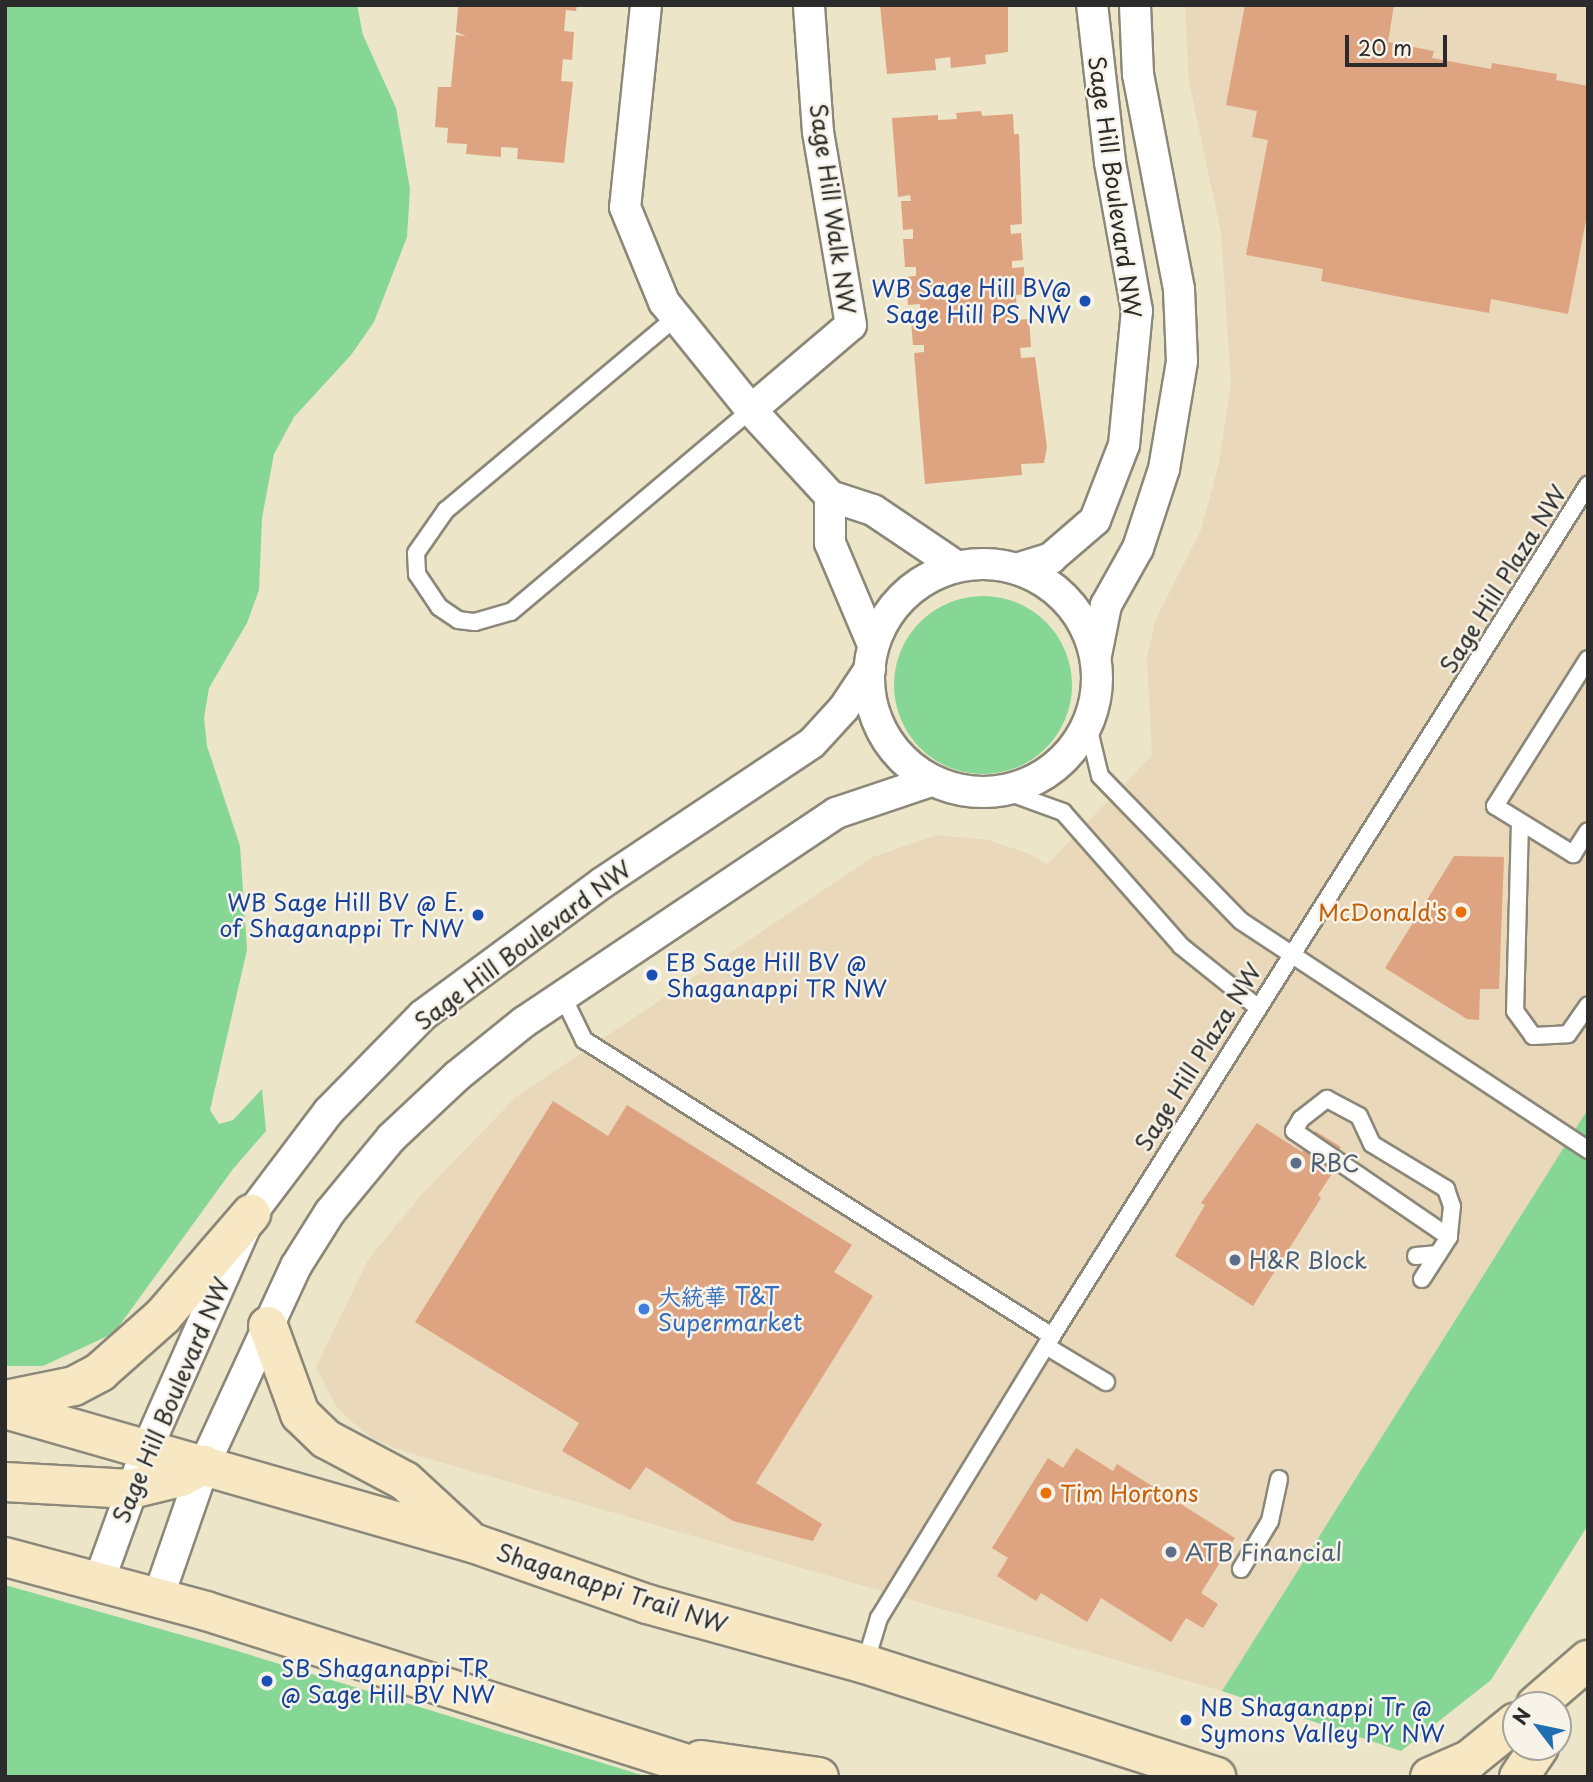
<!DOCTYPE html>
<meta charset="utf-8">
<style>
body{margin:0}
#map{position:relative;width:1593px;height:1782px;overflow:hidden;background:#ece5c7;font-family:"Playpen Sans","LXGW WenKai TC",sans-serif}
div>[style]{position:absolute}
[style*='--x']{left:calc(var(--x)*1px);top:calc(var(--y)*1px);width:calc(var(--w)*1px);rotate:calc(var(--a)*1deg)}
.built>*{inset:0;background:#ead8ba}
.green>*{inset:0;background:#86d696}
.round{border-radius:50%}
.building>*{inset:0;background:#dea380}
.roads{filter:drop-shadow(2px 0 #8c8879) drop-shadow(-2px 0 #8c8879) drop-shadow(0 2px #8c8879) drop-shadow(0 -2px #8c8879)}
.service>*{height:16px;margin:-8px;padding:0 8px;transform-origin:8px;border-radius:8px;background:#fff}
.minor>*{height:30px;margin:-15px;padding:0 15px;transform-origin:15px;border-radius:15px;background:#fff}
.minor>.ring{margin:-15px;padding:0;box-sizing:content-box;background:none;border:30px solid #fff;border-radius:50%}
.secondary>*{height:38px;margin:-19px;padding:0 19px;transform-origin:19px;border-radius:19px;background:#f7e8c3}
.dots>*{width:19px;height:19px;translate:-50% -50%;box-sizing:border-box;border:4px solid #f7f3e8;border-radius:50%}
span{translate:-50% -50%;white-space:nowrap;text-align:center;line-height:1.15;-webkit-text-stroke:5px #f7f3e8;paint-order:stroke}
.street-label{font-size:23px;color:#2b2b2b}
.transit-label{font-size:23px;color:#164399}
.right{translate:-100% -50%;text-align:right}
.left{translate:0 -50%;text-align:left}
.food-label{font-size:23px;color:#c56008}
.service-label{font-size:23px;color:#4e5e75}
.shop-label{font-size:23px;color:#366cbe}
.frame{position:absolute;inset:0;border:7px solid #2b2b2b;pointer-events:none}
.north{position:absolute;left:1502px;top:1691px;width:70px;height:70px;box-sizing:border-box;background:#f7f3e8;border:2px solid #a5a39c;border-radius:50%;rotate:302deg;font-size:19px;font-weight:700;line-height:28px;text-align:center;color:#2b2b2b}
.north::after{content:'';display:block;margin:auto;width:24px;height:32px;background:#1f6fb2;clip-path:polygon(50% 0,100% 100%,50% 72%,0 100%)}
.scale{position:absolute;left:1345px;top:35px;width:102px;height:32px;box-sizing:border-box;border:4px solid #2b2b2b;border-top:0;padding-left:9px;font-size:21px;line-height:24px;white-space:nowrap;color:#2b2b2b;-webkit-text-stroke:5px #f7f3e8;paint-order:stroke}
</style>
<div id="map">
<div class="built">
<div style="clip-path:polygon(1185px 5px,1588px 5px,1588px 1109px,1222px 1691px,403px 1451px,372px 1438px,350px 1420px,336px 1406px,316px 1367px,368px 1260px,422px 1194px,516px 1097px,873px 857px,937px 835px,988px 840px,1030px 854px,1047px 865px,1152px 755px,1147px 657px,1156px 619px,1201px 530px,1219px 463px,1231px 383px,1221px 232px,1189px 82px)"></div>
</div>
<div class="green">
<div style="clip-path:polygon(5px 5px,357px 5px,363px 35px,396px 108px,410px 189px,407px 237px,374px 322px,351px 355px,294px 417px,274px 454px,262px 518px,259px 590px,247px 623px,209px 688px,204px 718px,207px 746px,240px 846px,247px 950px,210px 1110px,219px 1124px,233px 1120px,262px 1089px,266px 1131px,233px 1169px,114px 1333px,43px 1366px,5px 1366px)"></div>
<div class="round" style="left:894px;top:596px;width:178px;height:178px"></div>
<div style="clip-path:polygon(1588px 1109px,1588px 1525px,1491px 1680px,1401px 1751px,1222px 1691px)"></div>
<div style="clip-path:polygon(5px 1585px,224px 1647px,648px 1777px,5px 1777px)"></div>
</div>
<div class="building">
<div style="clip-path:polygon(577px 5px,576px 11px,566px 10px,564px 31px,574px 32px,572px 60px,563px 59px,561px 81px,573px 82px,564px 163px,517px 159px,518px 148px,501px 147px,501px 157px,466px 154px,467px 144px,447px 143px,448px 128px,435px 127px,438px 87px,451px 87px,456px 35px,466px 36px,456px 32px,458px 7px)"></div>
<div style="clip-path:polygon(880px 5px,1008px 5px,1008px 52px,985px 55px,986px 64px,951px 68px,950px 57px,935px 59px,936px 70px,887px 74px)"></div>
<div style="clip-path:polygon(1245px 5px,1394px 5px,1388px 42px,1434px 51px,1432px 58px,1491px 69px,1492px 63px,1557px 74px,1556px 80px,1588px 86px,1588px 210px,1568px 314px,1491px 299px,1489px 313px,1405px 298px,1321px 281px,1323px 269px,1246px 255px,1268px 140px,1252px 137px,1257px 111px,1226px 105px)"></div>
<div style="clip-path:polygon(981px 111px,982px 116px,1013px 114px,1014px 134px,1019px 134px,1022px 224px,1010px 225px,1011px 234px,1021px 233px,1023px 260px,1012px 261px,1012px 268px,1024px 267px,1025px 294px,1016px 295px,1017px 320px,1029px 319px,1031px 347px,1020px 348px,1021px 358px,1035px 357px,1047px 447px,1044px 463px,1021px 464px,1022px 475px,925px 484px,914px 353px,924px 352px,924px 345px,913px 345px,911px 321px,921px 320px,920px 304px,908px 305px,906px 277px,916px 276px,916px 267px,905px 267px,903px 239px,913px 239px,913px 229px,903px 230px,901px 201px,911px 201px,910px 195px,898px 197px,892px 118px,938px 115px,938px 120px,957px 119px,956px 113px)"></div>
<div style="clip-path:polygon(1454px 856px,1504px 857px,1499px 989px,1480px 989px,1479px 1020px,1467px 1019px,1385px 968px)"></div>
<div style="clip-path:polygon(553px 1101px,608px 1136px,627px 1105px,852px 1245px,834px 1272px,873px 1296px,756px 1483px,822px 1524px,813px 1541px,733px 1521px,646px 1467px,630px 1490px,562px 1451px,579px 1423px,415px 1322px)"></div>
<div style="clip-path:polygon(1257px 1123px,1302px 1152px,1315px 1131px,1341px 1147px,1328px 1168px,1333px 1172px,1318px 1195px,1321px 1198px,1253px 1306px,1175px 1256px,1205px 1205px,1201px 1203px)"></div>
<div style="clip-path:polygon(1076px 1448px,1113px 1471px,1117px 1464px,1235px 1538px,1201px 1593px,1218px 1604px,1203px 1628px,1186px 1618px,1171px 1642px,1101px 1598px,1087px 1622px,1041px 1593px,1036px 1601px,997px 1576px,1008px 1558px,992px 1548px,1048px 1458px,1063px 1468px)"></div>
</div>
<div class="roads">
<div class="service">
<div style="--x:675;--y:318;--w:299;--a:140"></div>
<div style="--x:446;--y:510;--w:52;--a:124.9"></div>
<div style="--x:416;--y:553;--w:21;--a:87"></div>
<div style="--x:417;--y:574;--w:40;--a:56"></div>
<div style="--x:439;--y:607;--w:23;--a:34"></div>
<div style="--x:458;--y:620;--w:17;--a:7"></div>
<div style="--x:475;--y:622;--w:37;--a:-16"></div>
<div style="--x:511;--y:612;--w:314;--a:-40.1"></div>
<div style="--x:1588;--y:659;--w:174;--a:122.3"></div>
<div style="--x:1495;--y:806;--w:92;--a:31.6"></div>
<div style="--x:1573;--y:854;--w:27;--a:-57"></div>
<div style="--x:1088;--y:726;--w:51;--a:76.5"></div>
<div style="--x:1100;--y:776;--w:202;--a:45.8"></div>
<div style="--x:1241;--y:921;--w:416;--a:33.4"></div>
<div style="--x:1005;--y:791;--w:62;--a:19.9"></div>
<div style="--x:1063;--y:812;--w:179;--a:48.6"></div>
<div style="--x:1181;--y:946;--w:96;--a:38.7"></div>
<div style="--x:1520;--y:822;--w:189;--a:91.5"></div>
<div style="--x:1515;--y:1011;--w:31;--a:54"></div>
<div style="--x:1533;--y:1036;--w:35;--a:-3"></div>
<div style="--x:1568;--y:1034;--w:35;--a:-55"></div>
<div style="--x:563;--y:997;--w:48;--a:64"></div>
<div style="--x:584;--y:1040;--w:554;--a:32.31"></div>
<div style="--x:1327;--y:1099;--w:36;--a:28"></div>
<div style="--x:1359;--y:1116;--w:31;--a:65"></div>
<div style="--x:1372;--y:1144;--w:87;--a:31.3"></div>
<div style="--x:1446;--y:1189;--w:18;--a:71"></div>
<div style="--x:1452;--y:1206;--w:31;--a:96"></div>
<div style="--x:1449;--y:1237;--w:188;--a:-145.6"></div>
<div style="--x:1294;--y:1131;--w:14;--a:-60"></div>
<div style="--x:1301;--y:1119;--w:33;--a:-38"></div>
<div style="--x:1416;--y:1256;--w:22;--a:-5"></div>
<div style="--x:1422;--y:1279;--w:50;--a:-57.3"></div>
<div style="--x:1046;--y:1346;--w:70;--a:31"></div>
<div style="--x:1241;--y:1569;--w:56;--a:-58.9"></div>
<div style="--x:1270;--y:1521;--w:43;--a:-77.9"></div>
<div style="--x:865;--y:1664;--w:48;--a:-73.1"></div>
<div style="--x:879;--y:1618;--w:331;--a:-58.5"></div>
<div style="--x:1052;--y:1336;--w:1006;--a:-57.8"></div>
</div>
<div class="minor">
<div style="--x:646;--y:5;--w:203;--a:95.9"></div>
<div style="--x:625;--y:207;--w:103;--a:67.7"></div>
<div style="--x:664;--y:302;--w:139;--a:51.1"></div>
<div style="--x:751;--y:410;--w:117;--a:47.4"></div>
<div style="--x:830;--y:496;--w:45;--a:18"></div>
<div style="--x:873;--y:510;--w:100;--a:34"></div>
<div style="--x:751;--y:410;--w:131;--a:-40.4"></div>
<div style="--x:851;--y:325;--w:196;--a:-99.7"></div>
<div style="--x:818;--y:132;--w:127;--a:-94.1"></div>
<div style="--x:830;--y:496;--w:47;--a:90"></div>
<div style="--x:830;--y:543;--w:111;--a:67.1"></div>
<div class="ring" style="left:869px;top:564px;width:198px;height:198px"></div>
<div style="--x:1016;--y:569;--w:37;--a:-17"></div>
<div style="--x:1051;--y:558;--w:58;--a:-40.8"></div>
<div style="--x:1095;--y:520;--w:80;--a:-68.9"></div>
<div style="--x:1124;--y:445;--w:135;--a:-84.5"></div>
<div style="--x:1137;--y:311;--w:151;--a:-100.3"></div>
<div style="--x:1110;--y:162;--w:158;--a:-96.5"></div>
<div style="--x:1096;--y:655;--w:51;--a:-78.7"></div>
<div style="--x:1106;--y:605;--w:65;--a:-60.7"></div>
<div style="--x:1138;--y:548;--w:83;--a:-71.8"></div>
<div style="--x:1164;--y:469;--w:109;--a:-80.5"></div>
<div style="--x:1182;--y:361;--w:72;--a:-92.4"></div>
<div style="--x:1179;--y:289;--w:219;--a:-100.8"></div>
<div style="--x:1138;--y:74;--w:69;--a:-92.5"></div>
<div style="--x:99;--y:1581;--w:138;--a:-70.1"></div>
<div style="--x:146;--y:1451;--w:259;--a:-66.1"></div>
<div style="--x:251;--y:1214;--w:129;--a:-52.9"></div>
<div style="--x:329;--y:1111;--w:134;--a:-45.6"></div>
<div style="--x:423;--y:1015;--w:222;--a:-36.4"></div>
<div style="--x:602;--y:883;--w:252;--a:-33.7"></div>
<div style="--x:812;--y:743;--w:47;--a:-47.6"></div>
<div style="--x:844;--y:708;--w:47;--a:-56.3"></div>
<div style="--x:158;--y:1598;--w:141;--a:-70.9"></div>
<div style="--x:204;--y:1465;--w:219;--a:-65.2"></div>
<div style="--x:296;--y:1266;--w:64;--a:-57.8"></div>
<div style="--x:330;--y:1212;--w:96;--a:-50.5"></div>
<div style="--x:391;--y:1138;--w:91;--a:-43.2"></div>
<div style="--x:457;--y:1076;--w:86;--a:-38.9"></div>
<div style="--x:524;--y:1022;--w:376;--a:-33.8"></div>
<div style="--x:836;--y:813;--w:100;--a:-18.6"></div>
</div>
<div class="secondary">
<div style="--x:268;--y:1326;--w:94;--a:70"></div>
<div style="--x:300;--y:1414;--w:36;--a:44"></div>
<div style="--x:326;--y:1439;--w:89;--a:28"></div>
<div style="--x:405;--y:1481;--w:83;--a:42.6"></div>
<div style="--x:5;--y:1400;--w:70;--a:-11.5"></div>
<div style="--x:74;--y:1386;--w:30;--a:-28"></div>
<div style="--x:100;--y:1372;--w:84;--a:-41.6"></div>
<div style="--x:163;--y:1316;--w:135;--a:-49.2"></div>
<div style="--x:5;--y:1409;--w:487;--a:16"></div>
<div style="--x:473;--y:1543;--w:184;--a:19.3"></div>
<div style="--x:647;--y:1604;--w:226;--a:15.4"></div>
<div style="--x:865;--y:1664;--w:369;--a:17.8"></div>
<div style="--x:5;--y:1482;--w:126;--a:3.2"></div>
<div style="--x:131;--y:1489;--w:51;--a:-13.5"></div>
<div style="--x:181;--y:1477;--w:26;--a:-28"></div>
<div style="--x:5;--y:1557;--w:208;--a:15"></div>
<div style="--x:206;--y:1611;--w:548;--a:17.64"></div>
<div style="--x:1536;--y:1705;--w:69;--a:-40.9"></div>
<div style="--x:701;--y:1760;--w:119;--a:8.2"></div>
<div style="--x:1430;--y:1777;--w:43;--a:-23.6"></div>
<div style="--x:1469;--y:1760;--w:60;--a:-39"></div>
<div style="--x:1519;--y:1777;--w:36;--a:-56"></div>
</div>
</div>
<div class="dots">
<div style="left:1085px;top:301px;background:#1a4fb4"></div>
<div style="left:1461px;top:912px;background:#e8710a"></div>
<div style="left:478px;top:915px;background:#1a4fb4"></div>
<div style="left:652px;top:975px;background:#1a4fb4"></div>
<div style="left:1296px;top:1163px;background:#5c6f8a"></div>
<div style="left:1235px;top:1260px;background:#5c6f8a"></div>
<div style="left:644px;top:1309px;background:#3f7fe0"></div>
<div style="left:1046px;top:1493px;background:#e8710a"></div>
<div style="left:1171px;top:1552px;background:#5c6f8a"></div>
<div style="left:267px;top:1681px;background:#1a4fb4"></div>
<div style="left:1186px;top:1720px;background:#1a4fb4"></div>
</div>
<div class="street-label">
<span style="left:1115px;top:187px;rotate:82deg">Sage Hill Boulevard NW</span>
<span style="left:833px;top:209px;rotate:82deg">Sage Hill Walk NW</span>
<span style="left:1503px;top:579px;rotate:-58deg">Sage Hill Plaza NW</span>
<span style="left:523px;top:945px;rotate:-37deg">Sage Hill Boulevard NW</span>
<span style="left:1198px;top:1057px;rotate:-58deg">Sage Hill Plaza NW</span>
<span style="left:171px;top:1400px;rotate:-67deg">Sage Hill Boulevard NW</span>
<span style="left:612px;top:1588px;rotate:18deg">Shaganappi Trail NW</span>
</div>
<div class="transit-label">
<span class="right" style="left:1071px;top:301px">WB Sage Hill BV@<br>Sage Hill PS NW</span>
<span class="right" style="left:464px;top:915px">WB Sage Hill BV @ E.<br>of Shaganappi Tr NW</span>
<span class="left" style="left:666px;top:975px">EB Sage Hill BV @<br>Shaganappi TR NW</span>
<span class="left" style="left:281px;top:1681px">SB Shaganappi TR<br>@ Sage Hill BV NW</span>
<span class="left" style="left:1200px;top:1720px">NB Shaganappi Tr @<br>Symons Valley PY NW</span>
</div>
<div class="food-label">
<span class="right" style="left:1447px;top:912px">McDonald's</span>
<span class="left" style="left:1060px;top:1493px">Tim Hortons</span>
</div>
<div class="service-label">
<span class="left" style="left:1310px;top:1163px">RBC</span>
<span class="left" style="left:1249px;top:1260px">H&amp;R Block</span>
<span class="left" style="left:1185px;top:1552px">ATB Financial</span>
</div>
<div class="shop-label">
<span class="left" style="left:658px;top:1309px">大統華 T&amp;T<br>Supermarket</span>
</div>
<div class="frame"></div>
<div class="north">N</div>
<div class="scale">20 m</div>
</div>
